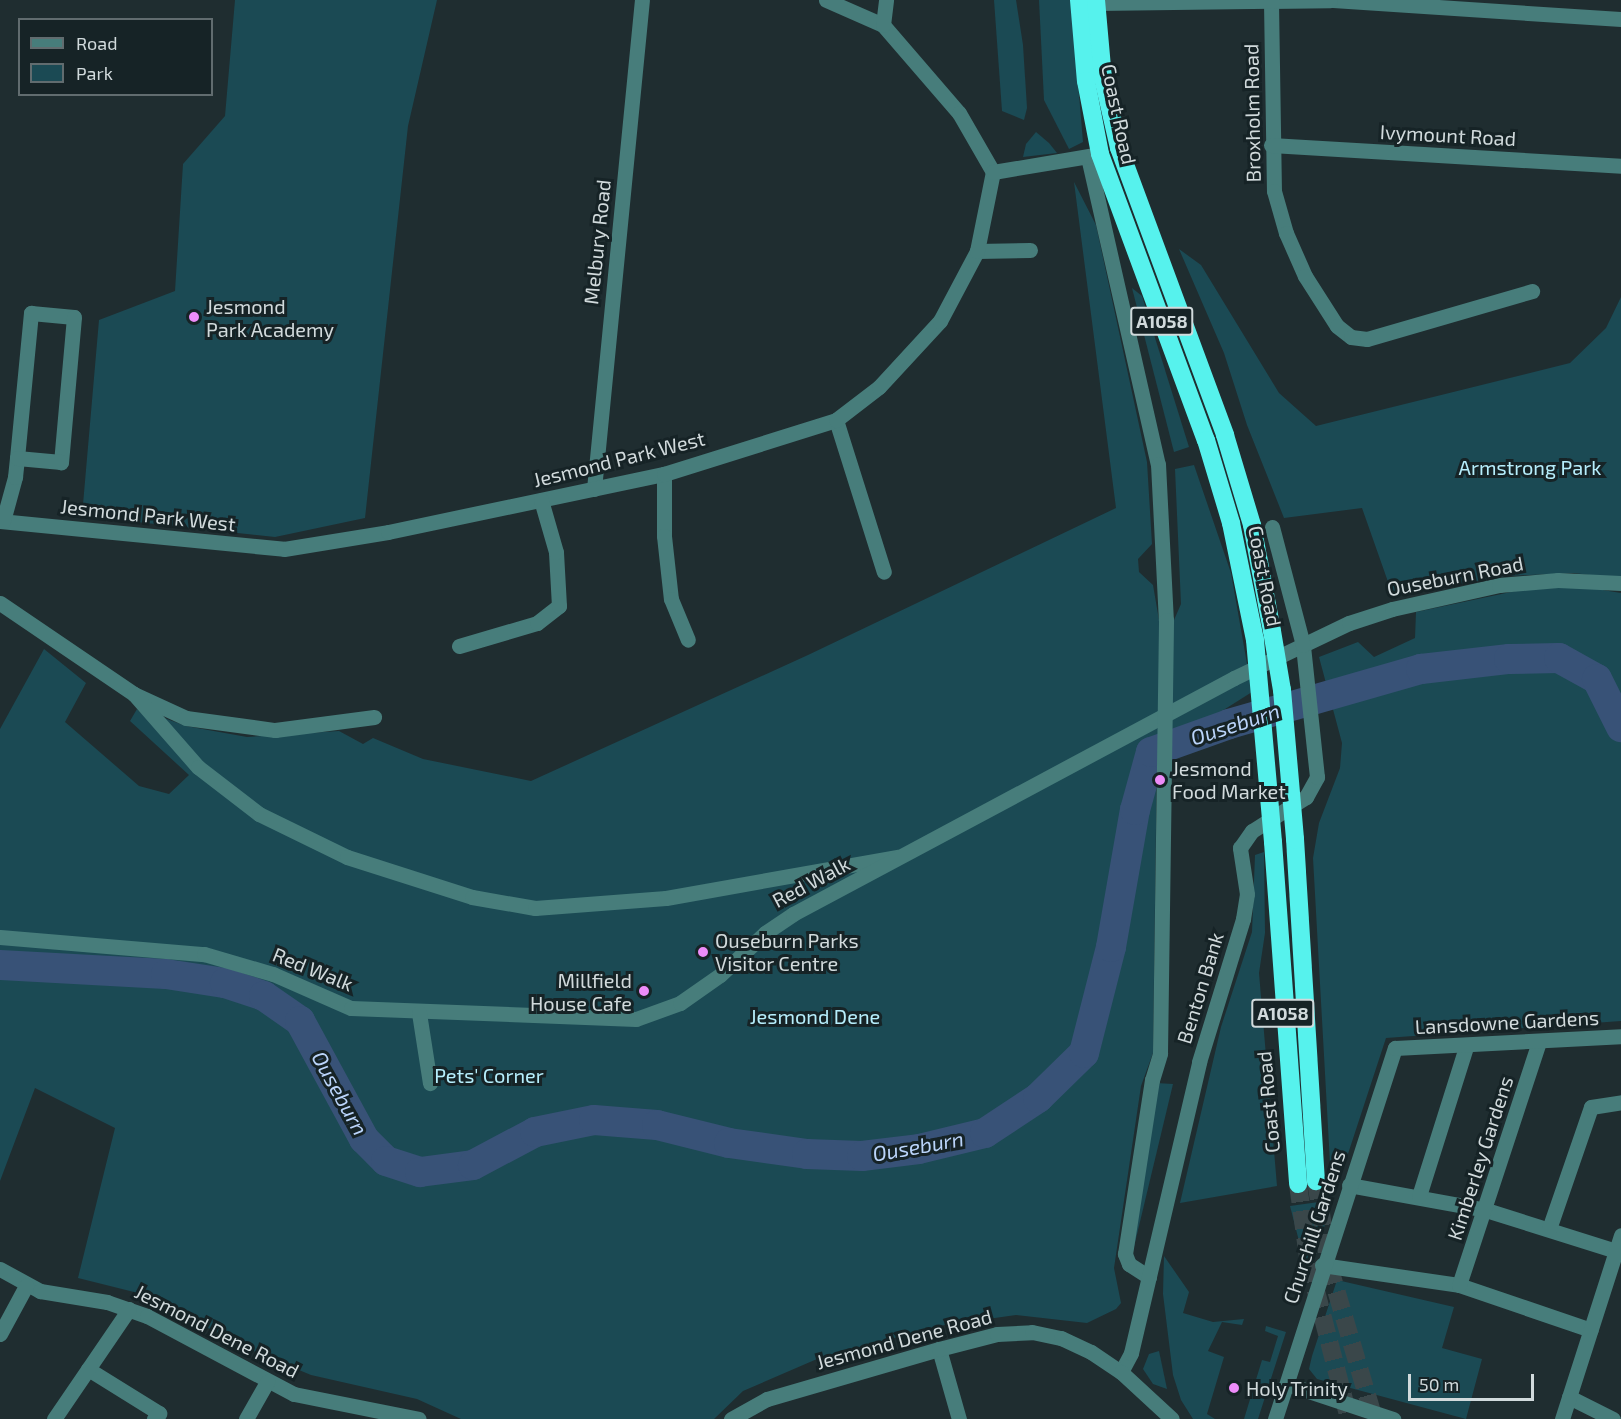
<!DOCTYPE html>
<style>
body{margin:0}
#map{position:relative;width:1621px;height:1419px;overflow:hidden;background:#1f2d30;font-family:"Exo 2",sans-serif}
div>[style]{position:absolute}
[style*='--x']{left:calc(var(--x)*1px);top:calc(var(--y)*1px);width:calc(var(--w)*1px);rotate:calc(var(--a)*1deg)}
.green>*{inset:0;background:#1b4a54}
.river>*{height:30px;margin:-15px;padding:0 15px;transform-origin:15px;border-radius:15px;background:#385277}
.highway-tunnel>*{height:18px;margin-top:-9px;transform-origin:0;background:repeating-linear-gradient(90deg,#3a474a 0 18px,transparent 0 27px)}
.minor>*{height:15px;margin:-7.5px;padding:0 7.5px;transform-origin:7.5px;border-radius:7.5px;background:#477d7b}
.highway>*{height:18px;margin:-9px;padding:0 9px;transform-origin:9px;border-radius:9px;background:#56f2ed}
.minor-bridge>*{height:15px;margin:-7.5px;padding:0 7.5px;transform-origin:7.5px;border-radius:7.5px;background:#477d7b}
.highway-bridge>*{height:18px;margin:-9px;padding:0 9px;transform-origin:9px;border-radius:9px;background:#56f2ed}
.dots>*{width:16px;height:16px;translate:-50% -50%;box-sizing:border-box;border:3px solid #162326;border-radius:50%}
span{translate:-50% -50%;white-space:nowrap;text-align:center;line-height:1.15;-webkit-text-stroke:6px #162326;paint-order:stroke}
.shield-label span{padding:2px 4px;background:#162326;border:2px solid;border-radius:4px;-webkit-text-stroke-width:0}
.shield-label{font-size:18px;color:#d1dadc;font-weight:700}
.street-label{font-size:20px;color:#d1dadc}
.poi-label{font-size:20px;color:#d1dadc}
.left{translate:0 -50%;text-align:left}
.right{translate:-100% -50%;text-align:right}
.park-label{font-size:20px;color:#b6eefc}
.water-label{font-size:21px;color:#bad4fa;font-style:italic}
.legend{position:absolute;left:18px;top:18px;width:195px;height:78px;box-sizing:border-box;background:#162326;border:2px solid #616c6f;margin:0;padding:8px 10px;list-style:none;font-size:18px;color:#d1dadc}
.legend li{display:flex;align-items:center;gap:12px;height:30px}
.legend b{width:30px;border:2px solid #616c6f}
.scale{position:absolute;left:1408px;top:1374px;width:126px;height:27px;box-sizing:border-box;border:3px solid #d1dadc;border-top:0;padding-left:8px;font-size:18px;line-height:21px;white-space:nowrap;color:#d1dadc;-webkit-text-stroke:4px #162326;paint-order:stroke}
</style>
<div id="map">
<div class="green">
<div style="clip-path:polygon(235px 0,437px 0,408px 126px,365px 518px,275px 537px,82px 516px,99px 320px,175px 291px,183px 164px,225px 116px)"></div>
<div style="clip-path:polygon(994px 0,1016px 0,1023px 45px,1027px 108px,1024px 120px,1002px 111px)"></div>
<div style="clip-path:polygon(1039px 0,1071px 0,1083px 142px,1069px 149px,1044px 100px)"></div>
<div style="clip-path:polygon(1036px 132px,1049px 143px,1057px 153px,1023px 157px,1026px 144px)"></div>
<div style="clip-path:polygon(1074px 182px,1096px 225px,1147px 462px,1152px 544px,1138px 559px,1139px 572px,1153px 585px,1159px 620px,1174px 620px,1181px 604px,1175px 469px,1194px 465px,1231px 573px,1252px 692px,1157px 752px,1153px 1053px,1141px 1086px,1114px 1268px,1121px 1303px,1116px 1309px,1087px 1323px,1016px 1315px,938px 1326px,817px 1359px,743px 1391px,714px 1419px,461px 1419px,417px 1399px,311px 1375px,251px 1350px,142px 1294px,78px 1278px,115px 1128px,35px 1088px,0 1181px,0 729px,44px 649px,86px 683px,65px 722px,139px 786px,169px 794px,189px 775px,130px 721px,137px 709px,143px 715px,148px 712px,186px 726px,247px 737px,339px 731px,363px 744px,373px 738px,423px 759px,531px 781px,808px 655px,1116px 508px)"></div>
<div style="clip-path:polygon(1179px 249px,1201px 265px,1279px 393px,1316px 426px,1570px 363px,1606px 328px,1621px 297px,1621px 579px,1574px 573px,1505px 576px,1393px 596px,1362px 508px,1284px 518px,1247px 425px,1224px 353px)"></div>
<div style="clip-path:polygon(1132px 288px,1142px 296px,1189px 447px,1174px 452px)"></div>
<div style="clip-path:polygon(1584px 587px,1621px 593px,1621px 1021px,1386px 1038px,1345px 1163px,1330px 1163px,1313px 858px,1319px 823px,1340px 768px,1342px 743px,1319px 657px,1358px 642px,1374px 657px,1415px 638px,1416px 612px,1525px 589px)"></div>
<div style="clip-path:polygon(1264px 852px,1265px 933px,1259px 973px,1277px 1186px,1180px 1203px,1221px 1027px,1252px 932px,1255px 855px)"></div>
<div style="clip-path:polygon(1156px 1083px,1173px 1084px,1133px 1251px)"></div>
<div style="clip-path:polygon(1333px 1200px,1308px 1276px,1290px 1206px)"></div>
<div style="clip-path:polygon(1164px 1256px,1189px 1292px,1183px 1313px,1213px 1322px,1244px 1319px,1242px 1325px,1222px 1322px,1208px 1351px,1224px 1357px,1207px 1414px,1215px 1419px,1193px 1419px,1181px 1400px,1173px 1375px,1163px 1294px)"></div>
<div style="clip-path:polygon(1337px 1280px,1454px 1307px,1442px 1348px,1482px 1359px,1466px 1419px,1317px 1379px,1309px 1369px,1312px 1356px)"></div>
<div style="clip-path:polygon(1266px 1326px,1286px 1332px,1258px 1419px,1244px 1419px,1262px 1360px,1270px 1362px,1278px 1336px,1265px 1331px)"></div>
<div style="clip-path:polygon(1159px 1351px,1167px 1389px,1153px 1384px,1143px 1369px,1149px 1354px)"></div>
</div>
<div class="river">
<div style="--x:0;--y:965;--w:166;--a:3.1"></div>
<div style="--x:166;--y:974;--w:60;--a:8.7"></div>
<div style="--x:225;--y:983;--w:41;--a:18.4"></div>
<div style="--x:264;--y:996;--w:44;--a:34.8"></div>
<div style="--x:300;--y:1021;--w:134;--a:61.5"></div>
<div style="--x:364;--y:1139;--w:31;--a:45"></div>
<div style="--x:386;--y:1161;--w:36;--a:18"></div>
<div style="--x:420;--y:1172;--w:53;--a:-7.5"></div>
<div style="--x:473;--y:1165;--w:70;--a:-28"></div>
<div style="--x:535;--y:1132;--w:60;--a:-11.5"></div>
<div style="--x:594;--y:1120;--w:63;--a:4.5"></div>
<div style="--x:657;--y:1125;--w:74;--a:14"></div>
<div style="--x:729;--y:1143;--w:79;--a:8"></div>
<div style="--x:807;--y:1154;--w:55;--a:2.1"></div>
<div style="--x:862;--y:1156;--w:57;--a:-7"></div>
<div style="--x:919;--y:1149;--w:68;--a:-13.6"></div>
<div style="--x:985;--y:1133;--w:64;--a:-33.4"></div>
<div style="--x:1038;--y:1098;--w:64;--a:-44.4"></div>
<div style="--x:1084;--y:1053;--w:109;--a:-75.7"></div>
<div style="--x:1111;--y:947;--w:139;--a:-80.1"></div>
<div style="--x:1135;--y:810;--w:60;--a:-74.6"></div>
<div style="--x:1151;--y:752;--w:83;--a:-19.7"></div>
<div style="--x:1229;--y:724;--w:200;--a:-16"></div>
<div style="--x:1421;--y:669;--w:89;--a:-6.5"></div>
<div style="--x:1509;--y:659;--w:50;--a:-1.1"></div>
<div style="--x:1559;--y:658;--w:43;--a:28.9"></div>
<div style="--x:1597;--y:679;--w:54;--a:63.4"></div>
</div>
<div class="highway-tunnel">
<div style="--x:1316;--y:1181;--w:86;--a:81.3"></div>
<div style="--x:1329;--y:1266;--w:159;--a:73.6"></div>
<div style="--x:1298;--y:1184;--w:81;--a:82.2"></div>
<div style="--x:1309;--y:1264;--w:160;--a:75.5"></div>
</div>
<div class="minor">
<div style="--x:826;--y:0;--w:62;--a:23.7"></div>
<div style="--x:883;--y:25;--w:116;--a:49.2"></div>
<div style="--x:959;--y:113;--w:68;--a:60"></div>
<div style="--x:1333;--y:0;--w:289;--a:3.8"></div>
<div style="--x:1271;--y:2;--w:189;--a:89.1"></div>
<div style="--x:1274;--y:191;--w:44;--a:74.1"></div>
<div style="--x:1286;--y:233;--w:47;--a:66.2"></div>
<div style="--x:1305;--y:276;--w:59;--a:57.4"></div>
<div style="--x:1337;--y:326;--w:18;--a:38"></div>
<div style="--x:1351;--y:337;--w:16;--a:7"></div>
<div style="--x:1367;--y:339;--w:172;--a:-16.2"></div>
<div style="--x:1096;--y:3;--w:234;--a:-0.7"></div>
<div style="--x:883;--y:25;--w:25;--a:-83"></div>
<div style="--x:1271;--y:145;--w:351;--a:3.4"></div>
<div style="--x:1088;--y:157;--w:315;--a:77.2"></div>
<div style="--x:1158;--y:464;--w:156;--a:87.1"></div>
<div style="--x:977;--y:251;--w:53;--a:-1.1"></div>
<div style="--x:836;--y:420;--w:159;--a:72.5"></div>
<div style="--x:664;--y:474;--w:62;--a:90"></div>
<div style="--x:664;--y:536;--w:63;--a:83.7"></div>
<div style="--x:671;--y:599;--w:44;--a:67.5"></div>
<div style="--x:594;--y:489;--w:491;--a:-84.4"></div>
<div style="--x:0;--y:521;--w:285;--a:5.6"></div>
<div style="--x:284;--y:549;--w:105;--a:-9.3"></div>
<div style="--x:388;--y:532;--w:282;--a:-11.9"></div>
<div style="--x:664;--y:474;--w:180;--a:-17.4"></div>
<div style="--x:836;--y:420;--w:54;--a:-37.5"></div>
<div style="--x:879;--y:387;--w:90;--a:-47.3"></div>
<div style="--x:940;--y:321;--w:79;--a:-62.1"></div>
<div style="--x:977;--y:251;--w:81;--a:-78.6"></div>
<div style="--x:993;--y:172;--w:109;--a:-9.5"></div>
<div style="--x:3;--y:521;--w:46;--a:-74.7"></div>
<div style="--x:15;--y:477;--w:19;--a:-84"></div>
<div style="--x:17;--y:458;--w:146;--a:-84.5"></div>
<div style="--x:31;--y:313;--w:43;--a:5.3"></div>
<div style="--x:74;--y:317;--w:146;--a:95.1"></div>
<div style="--x:61;--y:462;--w:44;--a:-174.8"></div>
<div style="--x:0;--y:603;--w:162;--a:34.2"></div>
<div style="--x:134;--y:694;--w:57;--a:24.8"></div>
<div style="--x:186;--y:718;--w:90;--a:7.7"></div>
<div style="--x:275;--y:730;--w:100;--a:-7.5"></div>
<div style="--x:459;--y:646;--w:81;--a:-16.4"></div>
<div style="--x:537;--y:623;--w:28;--a:-38"></div>
<div style="--x:559;--y:606;--w:54;--a:-93.2"></div>
<div style="--x:556;--y:552;--w:54;--a:-106.1"></div>
<div style="--x:134;--y:694;--w:97;--a:48.8"></div>
<div style="--x:198;--y:767;--w:77;--a:37.6"></div>
<div style="--x:259;--y:814;--w:98;--a:26"></div>
<div style="--x:347;--y:857;--w:131;--a:17.7"></div>
<div style="--x:472;--y:897;--w:64;--a:9.9"></div>
<div style="--x:535;--y:908;--w:131;--a:-4.4"></div>
<div style="--x:666;--y:898;--w:235;--a:-10.1"></div>
<div style="--x:0;--y:937;--w:205;--a:4.8"></div>
<div style="--x:204;--y:954;--w:72;--a:16.2"></div>
<div style="--x:273;--y:974;--w:85;--a:23.6"></div>
<div style="--x:351;--y:1008;--w:285;--a:2.2"></div>
<div style="--x:636;--y:1019;--w:47;--a:-20"></div>
<div style="--x:680;--y:1003;--w:49;--a:-35"></div>
<div style="--x:720;--y:975;--w:62;--a:-43"></div>
<div style="--x:765;--y:933;--w:34;--a:-34"></div>
<div style="--x:793;--y:914;--w:500;--a:-28.15"></div>
<div style="--x:1234;--y:678;--w:127;--a:-25.6"></div>
<div style="--x:1349;--y:623;--w:45;--a:-18"></div>
<div style="--x:1392;--y:609;--w:110;--a:-12.6"></div>
<div style="--x:1499;--y:585;--w:59;--a:-4.8"></div>
<div style="--x:1558;--y:580;--w:63;--a:2.7"></div>
<div style="--x:419;--y:1013;--w:71;--a:81.1"></div>
<div style="--x:1349;--y:1185;--w:139;--a:10.3"></div>
<div style="--x:1486;--y:1210;--w:136;--a:17.5"></div>
<div style="--x:1419;--y:1196;--w:156;--a:-72.5"></div>
<div style="--x:1549;--y:1229;--w:129;--a:-71"></div>
<div style="--x:1591;--y:1107;--w:30;--a:-9"></div>
<div style="--x:1322;--y:1265;--w:138;--a:8.3"></div>
<div style="--x:1459;--y:1285;--w:139;--a:18.8"></div>
<div style="--x:0;--y:1269;--w:46;--a:28.8"></div>
<div style="--x:40;--y:1291;--w:68;--a:9.3"></div>
<div style="--x:107;--y:1302;--w:42;--a:19.3"></div>
<div style="--x:147;--y:1316;--w:166;--a:28"></div>
<div style="--x:294;--y:1394;--w:127;--a:11.3"></div>
<div style="--x:1149;--y:1277;--w:24;--a:-147"></div>
<div style="--x:1129;--y:1264;--w:11;--a:-112"></div>
<div style="--x:1125;--y:1254;--w:176;--a:-81.2"></div>
<div style="--x:1152;--y:1080;--w:28;--a:-73"></div>
<div style="--x:1459;--y:1285;--w:256;--a:-71.8"></div>
<div style="--x:0;--y:1334;--w:55;--a:-61.6"></div>
<div style="--x:939;--y:1349;--w:73;--a:74.1"></div>
<div style="--x:88;--y:1369;--w:84;--a:31.8"></div>
<div style="--x:159;--y:1413;--w:8;--a:130"></div>
<div style="--x:1121;--y:1372;--w:21;--a:-62"></div>
<div style="--x:1131;--y:1353;--w:299;--a:-76.8"></div>
<div style="--x:1199;--y:1062;--w:150;--a:-72.9"></div>
<div style="--x:1243;--y:919;--w:25;--a:-81"></div>
<div style="--x:1247;--y:894;--w:47;--a:-98.7"></div>
<div style="--x:1240;--y:848;--w:21;--a:-55"></div>
<div style="--x:1252;--y:831;--w:64;--a:-32.2"></div>
<div style="--x:1306;--y:797;--w:23;--a:-61"></div>
<div style="--x:1317;--y:777;--w:133;--a:-96.1"></div>
<div style="--x:1303;--y:645;--w:122;--a:-104.7"></div>
<div style="--x:1287;--y:1384;--w:112;--a:18.3"></div>
<div style="--x:1569;--y:1397;--w:49;--a:26.6"></div>
<div style="--x:54;--y:1419;--w:133;--a:-55.7"></div>
<div style="--x:246;--y:1419;--w:43;--a:-60.4"></div>
<div style="--x:731;--y:1419;--w:41;--a:-29.1"></div>
<div style="--x:767;--y:1399;--w:179;--a:-16.2"></div>
<div style="--x:939;--y:1349;--w:60;--a:-14.5"></div>
<div style="--x:997;--y:1334;--w:35;--a:-3"></div>
<div style="--x:1032;--y:1332;--w:30;--a:12"></div>
<div style="--x:1061;--y:1338;--w:33;--a:25"></div>
<div style="--x:1091;--y:1352;--w:36;--a:34"></div>
<div style="--x:1121;--y:1372;--w:69;--a:42.7"></div>
<div style="--x:1275;--y:1419;--w:390;--a:-72.1"></div>
<div style="--x:1395;--y:1048;--w:226;--a:-3"></div>
<div style="--x:1562;--y:1419;--w:193;--a:-72.2"></div>
</div>
<div class="highway">
<div style="--x:1079;--y:0;--w:81;--a:85.1"></div>
<div style="--x:1086;--y:81;--w:74;--a:79.1"></div>
<div style="--x:1100;--y:154;--w:305;--a:69.7"></div>
<div style="--x:1206;--y:440;--w:87;--a:73.2"></div>
<div style="--x:1231;--y:523;--w:119;--a:78.4"></div>
<div style="--x:1096;--y:0;--w:78;--a:84.9"></div>
<div style="--x:1103;--y:78;--w:72;--a:77.1"></div>
<div style="--x:1119;--y:148;--w:306;--a:69.7"></div>
<div style="--x:1225;--y:435;--w:94;--a:73.3"></div>
<div style="--x:1252;--y:525;--w:108;--a:79.3"></div>
<div style="--x:1295;--y:839;--w:343;--a:86.5"></div>
<div style="--x:1273;--y:842;--w:343;--a:85.8"></div>
</div>
<div class="minor-bridge">
<div style="--x:1160;--y:1053;--w:433;--a:-89.2"></div>
</div>
<div class="highway-bridge">
<div style="--x:1272;--y:631;--w:60;--a:80.4"></div>
<div style="--x:1282;--y:690;--w:150;--a:85"></div>
<div style="--x:1255;--y:640;--w:203;--a:84.9"></div>
</div>
<div class="dots">
<div style="left:194px;top:317px;background:#ed8cf9"></div>
<div style="left:1160px;top:780px;background:#ed8cf9"></div>
<div style="left:703px;top:952px;background:#ed8cf9"></div>
<div style="left:644px;top:991px;background:#ed8cf9"></div>
<div style="left:1234px;top:1388px;background:#ed8cf9"></div>
</div>
<div class="shield-label">
<span style="left:1162px;top:321px">A1058</span>
<span style="left:1283px;top:1013px">A1058</span>
</div>
<div class="street-label">
<span style="left:1252px;top:113px;rotate:-91deg">Broxholm Road</span>
<span style="left:1119px;top:114px;rotate:78deg">Coast Road</span>
<span style="left:1448px;top:135px;rotate:3deg">Ivymount Road</span>
<span style="left:597px;top:242px;rotate:-84deg">Melbury Road</span>
<span style="left:619px;top:459px;rotate:-14deg">Jesmond Park West</span>
<span style="left:148px;top:515px;rotate:6deg">Jesmond Park West</span>
<span style="left:1265px;top:576px;rotate:79deg">Coast Road</span>
<span style="left:1455px;top:576px;rotate:-11deg">Ouseburn Road</span>
<span style="left:811px;top:882px;rotate:-28deg">Red Walk</span>
<span style="left:313px;top:969px;rotate:22deg">Red Walk</span>
<span style="left:1200px;top:988px;rotate:-73deg">Benton Bank</span>
<span style="left:1507px;top:1022px;rotate:-3deg">Lansdowne Gardens</span>
<span style="left:1268px;top:1102px;rotate:-95deg">Coast Road</span>
<span style="left:1480px;top:1158px;rotate:-72deg">Kimberley Gardens</span>
<span style="left:1314px;top:1227px;rotate:-72deg">Churchill Gardens</span>
<span style="left:217px;top:1331px;rotate:27deg">Jesmond Dene Road</span>
<span style="left:904px;top:1339px;rotate:-15deg">Jesmond Dene Road</span>
</div>
<div class="poi-label">
<span class="left" style="left:206px;top:318px">Jesmond<br>Park Academy</span>
<span class="left" style="left:1172px;top:780px">Jesmond<br>Food Market</span>
<span class="left" style="left:715px;top:952px">Ouseburn Parks<br>Visitor Centre</span>
<span class="right" style="left:632px;top:992px">Millfield<br>House Cafe</span>
<span class="left" style="left:1246px;top:1388px">Holy Trinity</span>
</div>
<div class="park-label">
<span style="left:1530px;top:467px">Armstrong Park</span>
<span style="left:815px;top:1016px">Jesmond Dene</span>
<span style="left:489px;top:1075px">Pets' Corner</span>
</div>
<div class="water-label">
<span style="left:1235px;top:724px;rotate:-18deg">Ouseburn</span>
<span style="left:340px;top:1093px;rotate:61deg">Ouseburn</span>
<span style="left:918px;top:1146px;rotate:-10deg">Ouseburn</span>
</div>
<ul class="legend">
<li><b style="height:8px;background:#477d7b"></b>Road</li>
<li><b style="height:16px;background:#1b4a54"></b>Park</li>
</ul>
<div class="scale">50 m</div>
</div>
